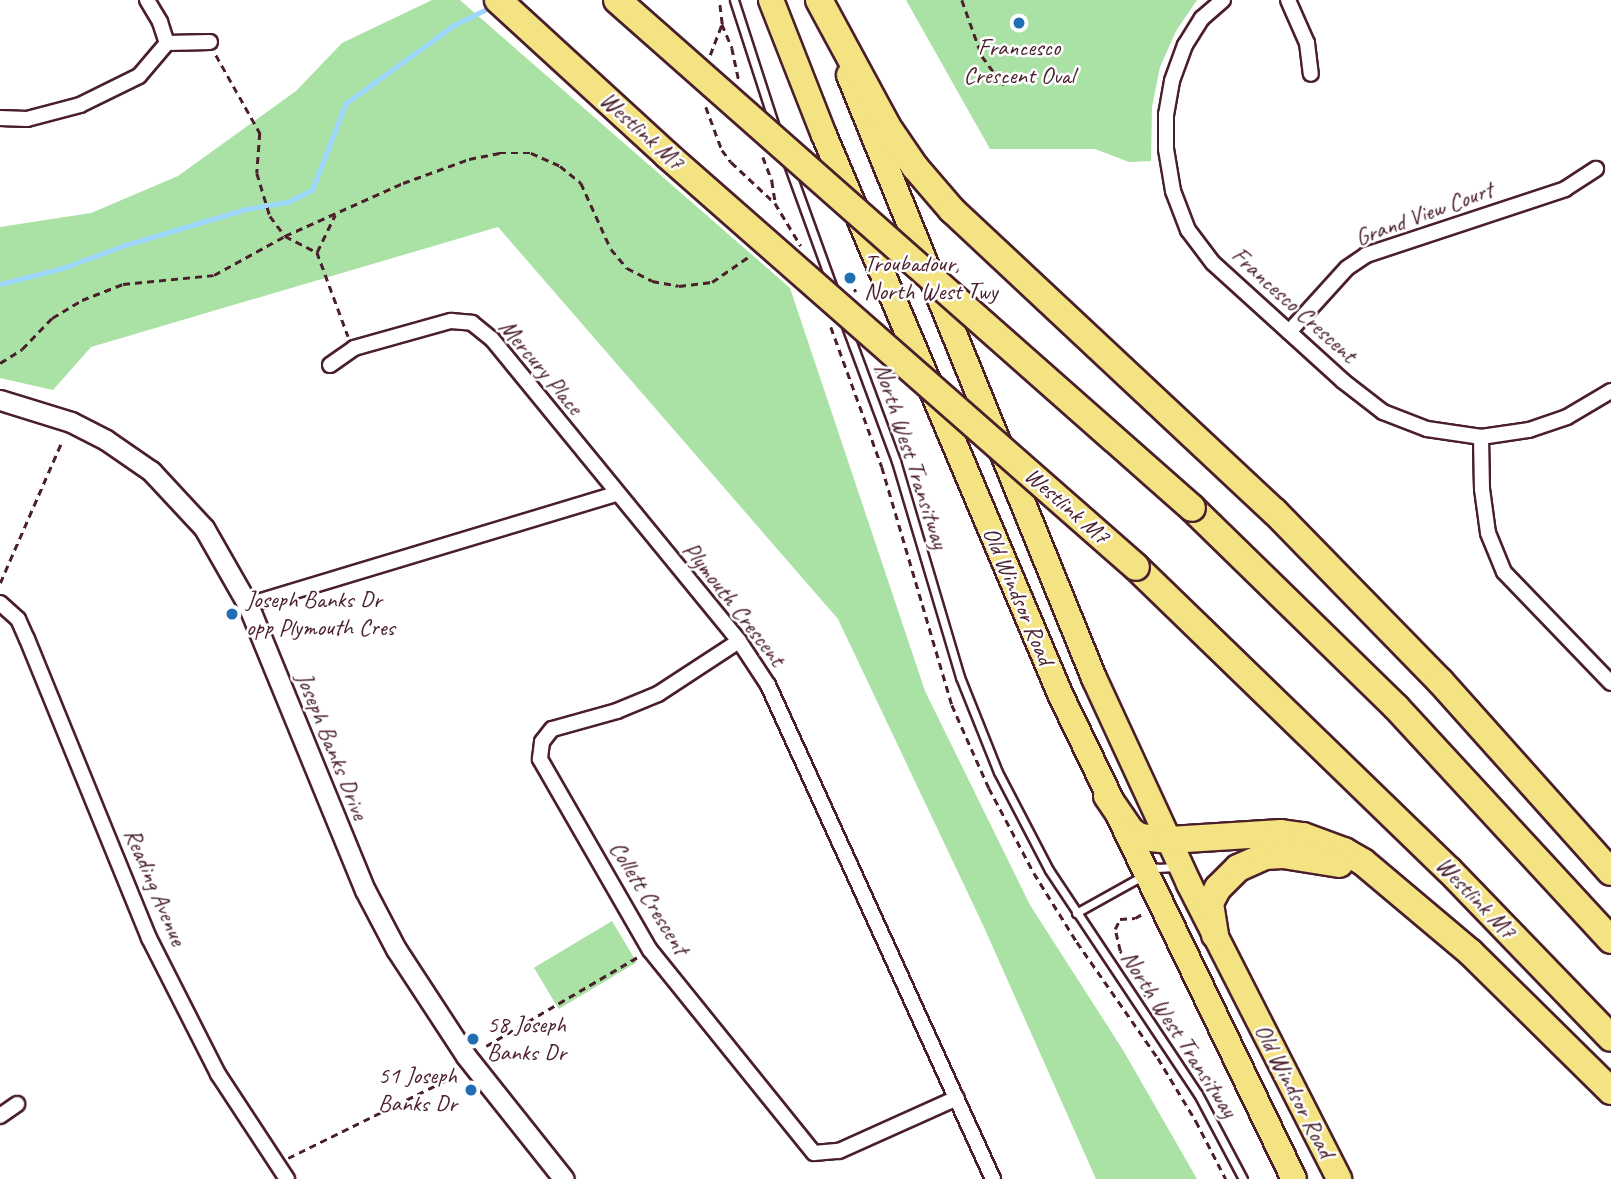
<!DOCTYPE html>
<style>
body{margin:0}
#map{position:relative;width:1611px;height:1179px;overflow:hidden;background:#fff;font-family:Caveat,sans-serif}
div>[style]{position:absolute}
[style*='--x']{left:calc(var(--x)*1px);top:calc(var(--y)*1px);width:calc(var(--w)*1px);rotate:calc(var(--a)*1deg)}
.green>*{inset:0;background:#aae1a4;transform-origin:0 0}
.stream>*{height:4.5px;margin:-2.25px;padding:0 2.25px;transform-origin:2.25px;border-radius:2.25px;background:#9dd7fd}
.path>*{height:2.5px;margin-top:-1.25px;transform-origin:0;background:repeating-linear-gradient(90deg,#4a1f2b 0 7px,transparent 0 12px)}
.roads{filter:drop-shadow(2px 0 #4a1f2b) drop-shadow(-2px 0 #4a1f2b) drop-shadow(0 2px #4a1f2b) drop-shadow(0 -2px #4a1f2b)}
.service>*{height:7px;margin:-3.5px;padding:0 3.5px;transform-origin:3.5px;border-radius:3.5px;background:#fff}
.minor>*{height:14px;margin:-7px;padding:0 7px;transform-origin:7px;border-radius:7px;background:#fff}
.tertiary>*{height:19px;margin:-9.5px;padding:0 9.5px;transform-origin:9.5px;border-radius:9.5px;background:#fff}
.trunk>*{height:24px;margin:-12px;padding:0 12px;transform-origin:12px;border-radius:12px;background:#f4e382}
.motorway>*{height:26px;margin:-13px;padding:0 13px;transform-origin:13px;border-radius:13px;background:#f4e382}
.bridges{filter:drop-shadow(2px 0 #4a1f2b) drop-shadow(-2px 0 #4a1f2b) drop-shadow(0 2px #4a1f2b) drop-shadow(0 -2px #4a1f2b)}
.motorway-bridge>*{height:26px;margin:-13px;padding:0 13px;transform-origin:13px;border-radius:13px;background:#f4e382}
.dots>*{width:19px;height:19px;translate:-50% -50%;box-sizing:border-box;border:4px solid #fff;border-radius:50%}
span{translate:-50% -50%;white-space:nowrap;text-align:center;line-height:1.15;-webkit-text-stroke:5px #fff;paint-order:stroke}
.poi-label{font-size:24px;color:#4a1f2b}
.left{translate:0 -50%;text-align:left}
.right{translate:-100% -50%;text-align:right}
.street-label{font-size:24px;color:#4a1f2b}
</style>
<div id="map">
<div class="green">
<div style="clip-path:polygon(432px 0,460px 0,790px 288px,925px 691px,1030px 905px,1123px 1050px,1197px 1179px,1096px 1179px,983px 925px,838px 619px,498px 227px,91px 347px,53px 390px,0 378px,0 227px,91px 213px,178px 176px,296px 91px,342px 43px)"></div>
<div style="clip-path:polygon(906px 0,1197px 0,1176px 31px,1160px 67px,1152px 107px,1151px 161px,1129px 162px,1095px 149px,990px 149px)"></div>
<div style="left:612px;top:921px;width:48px;height:91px;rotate:59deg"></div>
</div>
<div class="stream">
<div style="--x:0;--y:284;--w:65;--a:-14.3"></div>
<div style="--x:63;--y:268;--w:63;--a:-20.4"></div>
<div style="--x:122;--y:246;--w:129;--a:-16.6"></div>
<div style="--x:246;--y:209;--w:43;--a:-9.5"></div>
<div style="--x:288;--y:202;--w:27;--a:-27"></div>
<div style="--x:312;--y:190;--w:93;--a:-68.7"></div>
<div style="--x:346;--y:103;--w:133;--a:-35.8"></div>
<div style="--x:454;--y:25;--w:41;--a:-25.9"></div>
</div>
<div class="path">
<div style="--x:962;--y:0;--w:59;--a:70.3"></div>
<div style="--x:982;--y:56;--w:34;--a:54"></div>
<div style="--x:1002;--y:84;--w:10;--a:-11"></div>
<div style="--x:1012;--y:82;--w:4;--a:-63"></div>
<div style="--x:722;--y:24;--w:26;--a:67"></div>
<div style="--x:732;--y:48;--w:34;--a:78"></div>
<div style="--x:216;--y:55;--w:90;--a:60.6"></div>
<div style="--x:260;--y:133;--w:40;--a:94.3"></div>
<div style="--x:257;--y:173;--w:45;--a:73.2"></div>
<div style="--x:270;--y:216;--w:25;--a:53"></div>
<div style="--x:285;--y:236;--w:36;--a:27"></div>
<div style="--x:317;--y:252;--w:90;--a:69.7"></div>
<div style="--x:710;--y:55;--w:33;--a:-69"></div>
<div style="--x:722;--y:24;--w:24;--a:-97"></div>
<div style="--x:706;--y:107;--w:46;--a:69.6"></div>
<div style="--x:722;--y:150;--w:15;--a:53"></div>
<div style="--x:731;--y:162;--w:60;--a:43"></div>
<div style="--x:775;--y:203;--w:50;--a:58.8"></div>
<div style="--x:763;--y:157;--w:26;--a:69"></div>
<div style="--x:772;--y:181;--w:20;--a:81"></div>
<div style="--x:317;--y:252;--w:41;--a:-64.1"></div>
<div style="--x:850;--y:278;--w:15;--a:67"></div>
<div style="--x:831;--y:327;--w:149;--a:70"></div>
<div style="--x:882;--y:467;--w:248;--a:73.6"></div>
<div style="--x:952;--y:705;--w:91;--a:66"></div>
<div style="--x:989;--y:788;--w:96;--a:62.1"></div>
<div style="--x:1034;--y:873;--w:81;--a:58.1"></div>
<div style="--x:1077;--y:942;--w:141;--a:55.1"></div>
<div style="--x:1158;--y:1058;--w:74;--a:58.9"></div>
<div style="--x:1196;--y:1121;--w:65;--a:62.7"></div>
<div style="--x:0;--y:363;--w:26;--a:-32"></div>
<div style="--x:22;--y:349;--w:43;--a:-45.9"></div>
<div style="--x:52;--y:318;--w:35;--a:-31"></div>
<div style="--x:82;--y:300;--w:44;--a:-21.3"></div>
<div style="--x:123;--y:284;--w:91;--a:-5.6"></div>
<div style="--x:214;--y:275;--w:81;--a:-28.8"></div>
<div style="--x:285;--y:236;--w:129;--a:-24.2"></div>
<div style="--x:403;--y:183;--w:70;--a:-20"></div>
<div style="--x:469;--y:159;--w:31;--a:-11"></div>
<div style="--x:499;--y:153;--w:32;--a:0"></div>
<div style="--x:531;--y:153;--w:32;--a:24"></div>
<div style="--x:560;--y:166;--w:27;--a:39"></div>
<div style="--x:581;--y:183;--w:72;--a:65.6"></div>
<div style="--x:611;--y:249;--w:25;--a:50"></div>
<div style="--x:627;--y:268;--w:28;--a:27"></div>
<div style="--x:652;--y:281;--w:27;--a:10"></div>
<div style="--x:679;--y:286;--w:33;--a:-7"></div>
<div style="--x:712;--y:282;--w:47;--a:-34.7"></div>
<div style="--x:875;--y:366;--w:22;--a:72"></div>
<div style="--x:886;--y:400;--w:14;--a:65"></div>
<div style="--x:0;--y:583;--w:155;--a:-66.4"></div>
<div style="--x:1144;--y:996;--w:6;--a:-39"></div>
<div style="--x:1149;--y:992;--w:50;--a:-125.3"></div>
<div style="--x:1120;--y:951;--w:23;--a:-103"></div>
<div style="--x:1115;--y:929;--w:11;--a:-63"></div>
<div style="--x:1120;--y:919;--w:15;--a:-4"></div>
<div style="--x:1135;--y:918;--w:10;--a:-29"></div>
<div style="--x:486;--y:1046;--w:176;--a:-30.4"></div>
<div style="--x:288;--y:1158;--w:186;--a:-26.2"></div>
</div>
<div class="roads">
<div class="service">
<div style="--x:734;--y:0;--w:133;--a:72.1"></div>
<div style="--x:788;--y:164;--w:132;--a:70.1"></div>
<div style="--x:846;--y:326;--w:144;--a:69.7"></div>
<div style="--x:896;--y:461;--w:225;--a:73.5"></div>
<div style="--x:960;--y:677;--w:102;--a:68.2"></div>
<div style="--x:998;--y:772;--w:110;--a:62.5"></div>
<div style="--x:1049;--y:870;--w:269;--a:56.4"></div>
<div style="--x:1198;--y:1094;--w:96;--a:62.1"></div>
<div style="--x:1076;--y:913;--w:93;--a:-29.1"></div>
<div style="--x:1157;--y:868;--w:18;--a:-3"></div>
</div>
<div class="minor">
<div style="--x:147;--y:0;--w:26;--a:59"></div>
<div style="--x:160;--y:22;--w:22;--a:72"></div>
<div style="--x:1223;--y:0;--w:28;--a:139"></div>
<div style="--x:1202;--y:18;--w:32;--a:122"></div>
<div style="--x:1185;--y:45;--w:38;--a:110"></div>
<div style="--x:1172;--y:81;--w:34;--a:100"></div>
<div style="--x:1166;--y:114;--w:35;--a:90"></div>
<div style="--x:1166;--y:149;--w:43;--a:80.5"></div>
<div style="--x:1173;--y:191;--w:42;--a:69"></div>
<div style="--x:1188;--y:230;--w:41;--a:52.9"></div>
<div style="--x:1213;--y:263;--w:176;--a:42.2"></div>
<div style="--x:1343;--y:381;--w:51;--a:37.8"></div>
<div style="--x:1383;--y:412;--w:47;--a:21.1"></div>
<div style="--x:1427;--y:429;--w:55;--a:8.4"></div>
<div style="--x:1481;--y:437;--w:49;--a:-8.3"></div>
<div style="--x:1529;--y:430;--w:40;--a:-18.9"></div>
<div style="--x:1567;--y:417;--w:51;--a:-30.6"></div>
<div style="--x:1288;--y:0;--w:47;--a:66.2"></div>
<div style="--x:1307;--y:43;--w:31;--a:83"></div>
<div style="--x:167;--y:43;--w:43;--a:-1.3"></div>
<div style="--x:0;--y:118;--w:27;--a:2"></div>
<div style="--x:27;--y:119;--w:55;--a:-14.8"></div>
<div style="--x:80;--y:105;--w:66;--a:-26.2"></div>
<div style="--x:139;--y:76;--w:43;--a:-49.7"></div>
<div style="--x:1289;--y:332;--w:86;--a:-47.8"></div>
<div style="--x:1347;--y:268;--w:23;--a:-34"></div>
<div style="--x:1366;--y:255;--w:210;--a:-18.3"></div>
<div style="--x:1565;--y:189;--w:37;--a:-33"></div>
<div style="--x:330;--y:365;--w:29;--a:-35"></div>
<div style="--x:354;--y:348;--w:101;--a:-15.6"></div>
<div style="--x:451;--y:321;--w:21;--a:5"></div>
<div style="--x:472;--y:323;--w:26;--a:39"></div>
<div style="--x:492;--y:339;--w:390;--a:50.7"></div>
<div style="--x:739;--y:641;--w:53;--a:56.6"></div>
<div style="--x:768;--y:685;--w:543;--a:65.51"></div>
<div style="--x:1481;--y:437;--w:52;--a:88.9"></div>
<div style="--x:1482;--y:489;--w:44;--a:82.2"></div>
<div style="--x:1488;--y:533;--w:42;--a:67.7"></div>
<div style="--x:1504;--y:572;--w:154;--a:46.1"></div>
<div style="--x:0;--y:603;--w:24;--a:42"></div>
<div style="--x:18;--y:619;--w:22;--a:66"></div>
<div style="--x:27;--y:639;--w:323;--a:67.8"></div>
<div style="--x:149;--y:938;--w:153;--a:63.1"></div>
<div style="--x:218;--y:1074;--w:126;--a:56.7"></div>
<div style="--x:248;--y:605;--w:384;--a:-16.8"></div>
<div style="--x:739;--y:641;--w:97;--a:146.8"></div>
<div style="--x:658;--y:694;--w:44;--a:157.5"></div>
<div style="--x:617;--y:711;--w:67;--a:164.5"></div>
<div style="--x:552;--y:729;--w:16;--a:128"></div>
<div style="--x:542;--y:742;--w:17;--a:97"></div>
<div style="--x:540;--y:759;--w:220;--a:60.1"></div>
<div style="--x:650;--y:950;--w:261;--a:51.1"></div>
<div style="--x:814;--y:1153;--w:25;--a:-5"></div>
<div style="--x:839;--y:1151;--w:129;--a:-24.2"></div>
<div style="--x:0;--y:1116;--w:21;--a:-35"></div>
</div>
<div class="tertiary">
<div style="--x:0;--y:400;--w:74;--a:17.2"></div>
<div style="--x:71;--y:422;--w:39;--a:27"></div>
<div style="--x:106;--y:440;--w:55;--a:34.6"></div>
<div style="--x:151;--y:471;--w:78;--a:47.1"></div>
<div style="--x:204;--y:528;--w:89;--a:60.3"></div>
<div style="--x:248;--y:605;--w:308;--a:67.7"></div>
<div style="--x:365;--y:890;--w:67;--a:62.3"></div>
<div style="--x:396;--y:949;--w:128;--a:56.8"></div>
<div style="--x:466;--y:1056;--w:157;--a:51.5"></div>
</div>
<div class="trunk">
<div style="--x:771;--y:0;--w:145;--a:68.6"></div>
<div style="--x:824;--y:135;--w:609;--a:67.1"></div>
<div style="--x:1061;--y:696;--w:536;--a:64.25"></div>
<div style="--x:849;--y:75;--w:651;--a:67.89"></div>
<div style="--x:1094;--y:678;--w:227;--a:65.2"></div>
<div style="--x:1189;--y:884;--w:331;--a:63"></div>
</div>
<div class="motorway">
<div style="--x:819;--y:0;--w:143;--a:61.6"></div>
<div style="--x:887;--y:126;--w:50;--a:55.7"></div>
<div style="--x:915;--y:167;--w:57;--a:49.3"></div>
<div style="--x:952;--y:210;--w:441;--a:43.1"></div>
<div style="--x:1274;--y:511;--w:238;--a:45.7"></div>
<div style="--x:1440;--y:681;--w:256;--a:48.2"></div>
<div style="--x:1192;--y:508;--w:285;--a:44.3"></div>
<div style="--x:1396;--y:707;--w:317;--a:47.3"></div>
<div style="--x:1136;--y:567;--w:436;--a:44.1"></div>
<div style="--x:1449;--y:870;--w:233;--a:46"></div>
<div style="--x:1107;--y:796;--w:42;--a:55.6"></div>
<div style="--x:1131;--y:831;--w:11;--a:34"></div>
<div style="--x:1140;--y:837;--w:30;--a:6"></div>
<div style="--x:1170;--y:840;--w:111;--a:-3.6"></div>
<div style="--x:1281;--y:833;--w:22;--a:8"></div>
<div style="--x:1303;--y:836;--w:44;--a:20.1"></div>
<div style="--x:1344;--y:851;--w:22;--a:30"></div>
<div style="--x:1363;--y:862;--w:140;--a:40.1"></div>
<div style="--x:1470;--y:952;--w:198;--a:44.6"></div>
<div style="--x:1215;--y:935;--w:32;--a:-99"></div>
<div style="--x:1210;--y:903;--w:17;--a:-62"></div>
<div style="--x:1218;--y:888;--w:28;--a:-45"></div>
<div style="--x:1238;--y:868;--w:30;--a:-24"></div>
<div style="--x:1265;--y:856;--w:18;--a:-3"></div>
<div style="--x:1283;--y:855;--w:57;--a:9.1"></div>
</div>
</div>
<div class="bridges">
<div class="motorway-bridge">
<div style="--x:498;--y:0;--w:229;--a:42.5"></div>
<div style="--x:667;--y:155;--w:624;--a:41.3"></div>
<div style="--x:617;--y:0;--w:767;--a:41.46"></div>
</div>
</div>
<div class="dots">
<div style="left:1019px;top:23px;background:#1f6fb2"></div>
<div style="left:850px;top:278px;background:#1f6fb2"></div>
<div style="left:232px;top:614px;background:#1f6fb2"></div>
<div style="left:473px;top:1039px;background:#1f6fb2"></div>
<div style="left:471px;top:1090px;background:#1f6fb2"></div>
</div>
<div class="poi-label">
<span style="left:1019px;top:62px">Francesco<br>Crescent Oval</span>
<span class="left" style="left:864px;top:278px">Troubadour,<br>North West Twy</span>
<span class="left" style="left:246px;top:614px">Joseph Banks Dr<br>opp Plymouth Cres</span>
<span class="left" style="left:487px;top:1039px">58 Joseph<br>Banks Dr</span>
<span class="right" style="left:457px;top:1090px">51 Joseph<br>Banks Dr</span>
</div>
<div class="street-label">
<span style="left:642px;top:131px;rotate:42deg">Westlink M7</span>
<span style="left:1424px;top:214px;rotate:-20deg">Grand View Court</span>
<span style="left:1294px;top:305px;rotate:42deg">Francesco Crescent</span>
<span style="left:541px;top:367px;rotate:50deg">Mercury Place</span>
<span style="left:911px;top:456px;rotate:72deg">North West Transitway</span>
<span style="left:1067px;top:506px;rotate:41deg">Westlink M7</span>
<span style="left:1018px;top:596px;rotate:67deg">Old Windsor Road</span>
<span style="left:734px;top:604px;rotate:52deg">Plymouth Crescent</span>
<span style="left:332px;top:746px;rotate:68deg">Joseph Banks Drive</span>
<span style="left:155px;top:887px;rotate:67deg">Reading Avenue</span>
<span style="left:649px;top:898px;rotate:58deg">Collett Crescent</span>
<span style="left:1476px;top:898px;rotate:46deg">Westlink M7</span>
<span style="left:1179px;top:1034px;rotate:57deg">North West Transitway</span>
<span style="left:1294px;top:1091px;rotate:63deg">Old Windsor Road</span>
</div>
</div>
